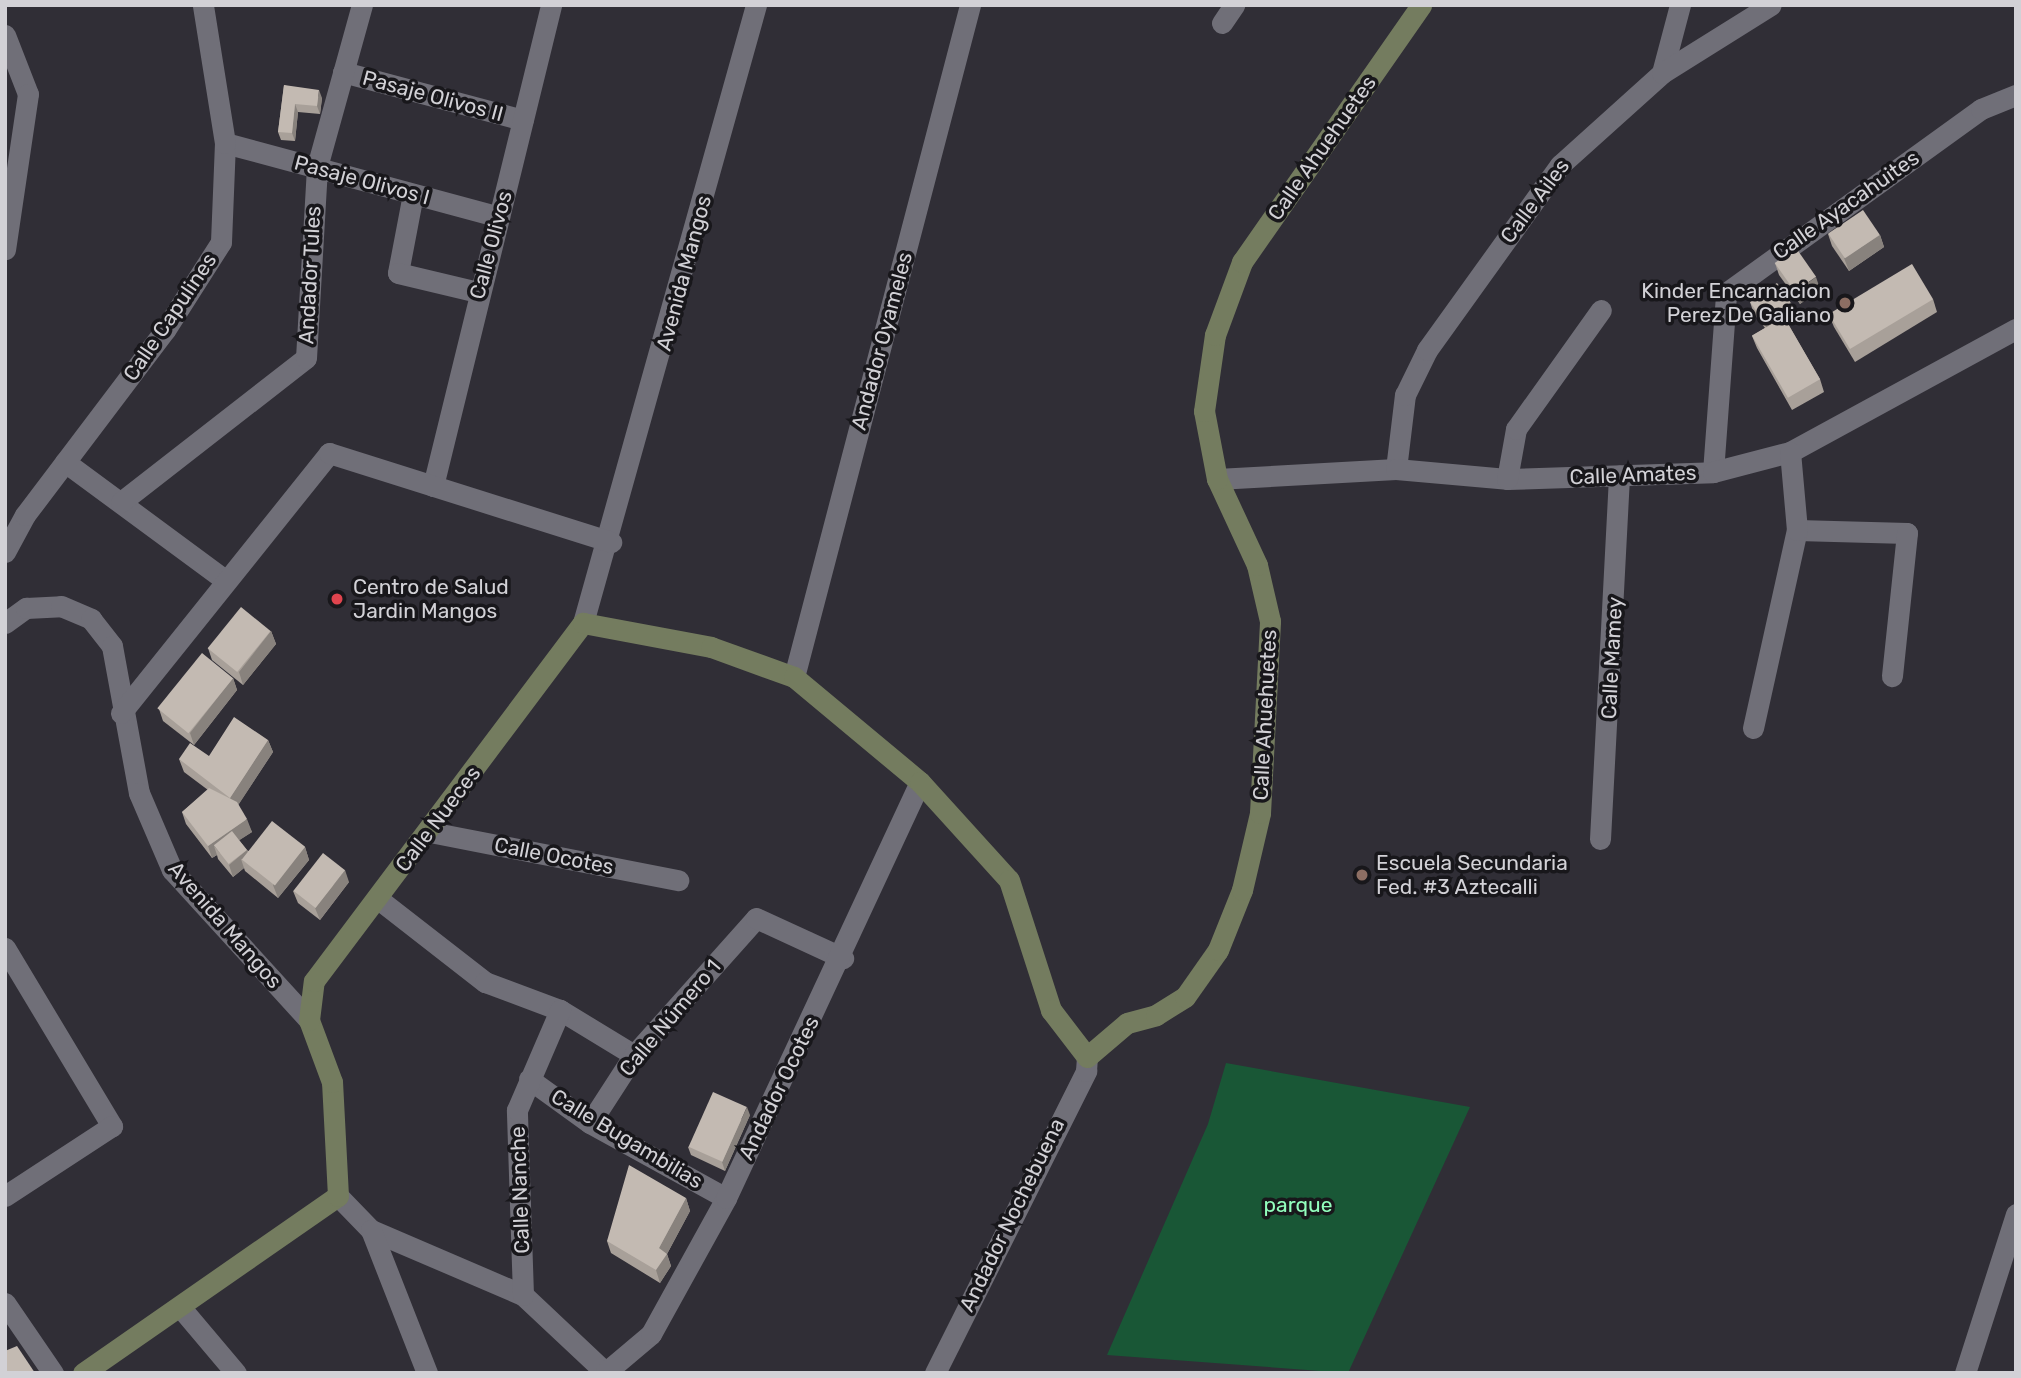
<!DOCTYPE html>
<html>
<head>
<meta charset="utf-8">
<style>
	body { margin:0 }
	#map { position:relative; width:2021px; height:1378px; overflow:hidden; background:#302e36; font-family:Rubik,sans-serif }
	div>[style] { position:absolute }
	.green>* { inset:0; background:#195736 }
	.street>* { height:21px; margin:-10.5px; padding:0 10.5px; transform-origin:10.5px; border-radius:10.5px; background:#706f78 }
	.secondary>* { height:21px; margin:-10.5px; padding:0 10.5px; transform-origin:10.5px; border-radius:10.5px; background:#747c5f }
	.wall>* { inset:0; background:#a8a099 }
	.shaded-wall>* { inset:0; background:#88827d }
	.building>* { inset:0; background:#c3bab2; transform-origin:0 0 }
	.dots>* { width:19px; height:19px; translate:-50% -50%; box-sizing:border-box; border:4px solid #18171b; border-radius:50% }
	span { translate:-50% -50%; white-space:nowrap; text-align:center; line-height:1.15; -webkit-text-stroke:7px #18171b; paint-order:stroke }
	.street-label { font-size:21px; color:#d2d1d6 }
	.poi-label { font-size:21px; color:#d2d1d6 }
	.right { translate:-100% -50%; text-align:right }
	.left { translate:0 -50%; text-align:left }
	.park-label { font-size:21px; color:#92febd }
	.frame { position:absolute; inset:0; border:7px solid #d2d1d6; pointer-events:none }
</style>
</head>
<body>
<div id="map">
	<div class="green">
		<i style="clip-path:polygon(1226px 1063px,1470px 1107px,1348px 1373px,1107px 1355px,1208px 1124px)"></i>
	</div>
	<div class="street">
		<i style="left:1222px;top:23px;width:22px;rotate:-56deg"></i>
		<i style="left:5px;top:35px;width:63px;rotate:68.7deg"></i>
		<i style="left:28px;top:94px;width:157px;rotate:98.4deg"></i>
		<i style="left:343px;top:72px;width:186px;rotate:14.9deg"></i>
		<i style="left:1662px;top:73px;width:70px;rotate:-75.2deg"></i>
		<i style="left:225px;top:143px;width:284px;rotate:15.1deg"></i>
		<i style="left:413px;top:194px;width:80px;rotate:100.8deg"></i>
		<i style="left:398px;top:273px;width:82px;rotate:13.4deg"></i>
		<i style="left:65px;top:462px;width:199px;rotate:36.4deg"></i>
		<i style="left:1396px;top:469px;width:75px;rotate:-83.1deg"></i>
		<i style="left:1405px;top:395px;width:50px;rotate:-63.9deg"></i>
		<i style="left:1427px;top:350px;width:228px;rotate:-54.3deg"></i>
		<i style="left:1560px;top:165px;width:137px;rotate:-42deg"></i>
		<i style="left:1662px;top:73px;width:128px;rotate:-32deg"></i>
		<i style="left:1713px;top:472px;width:179px;rotate:-85.8deg"></i>
		<i style="left:1726px;top:293px;width:314px;rotate:-35.8deg"></i>
		<i style="left:1981px;top:109px;width:38px;rotate:-22deg"></i>
		<i style="left:1217px;top:479px;width:179px;rotate:-3.2deg"></i>
		<i style="left:1396px;top:469px;width:111px;rotate:5.1deg"></i>
		<i style="left:1507px;top:479px;width:206px;rotate:-1.9deg"></i>
		<i style="left:1713px;top:472px;width:80px;rotate:-14.6deg"></i>
		<i style="left:1790px;top:452px;width:257px;rotate:-28.6deg"></i>
		<i style="left:1507px;top:479px;width:51px;rotate:-79.8deg"></i>
		<i style="left:1516px;top:429px;width:146px;rotate:-54.5deg"></i>
		<i style="left:433px;top:486px;width:495px;rotate:-76.2deg"></i>
		<i style="left:121px;top:502px;width:234px;rotate:-37.9deg"></i>
		<i style="left:306px;top:358px;width:191px;rotate:-86.7deg"></i>
		<i style="left:317px;top:167px;width:168px;rotate:-74.5deg"></i>
		<i style="left:1797px;top:530px;width:110px;rotate:1.6deg"></i>
		<i style="left:1907px;top:533px;width:144px;rotate:96deg"></i>
		<i style="left:5px;top:552px;width:42px;rotate:-61.6deg"></i>
		<i style="left:25px;top:515px;width:232px;rotate:-52.9deg"></i>
		<i style="left:165px;top:330px;width:104px;rotate:-57.5deg"></i>
		<i style="left:221px;top:242px;width:99px;rotate:-87.7deg"></i>
		<i style="left:225px;top:143px;width:140px;rotate:-99.1deg"></i>
		<i style="left:5px;top:623px;width:26px;rotate:-36deg"></i>
		<i style="left:26px;top:608px;width:35px;rotate:-3deg"></i>
		<i style="left:61px;top:606px;width:33px;rotate:23deg"></i>
		<i style="left:91px;top:619px;width:34px;rotate:52deg"></i>
		<i style="left:112px;top:646px;width:149px;rotate:79.6deg"></i>
		<i style="left:139px;top:793px;width:84px;rotate:66.8deg"></i>
		<i style="left:172px;top:870px;width:203px;rotate:47.6deg"></i>
		<i style="left:583px;top:623px;width:642px;rotate:-74.36deg"></i>
		<i style="left:794px;top:677px;width:695px;rotate:-75.32deg"></i>
		<i style="left:121px;top:713px;width:333px;rotate:-51.3deg"></i>
		<i style="left:329px;top:453px;width:296px;rotate:17.5deg"></i>
		<i style="left:1753px;top:728px;width:203px;rotate:-77.5deg"></i>
		<i style="left:1797px;top:530px;width:78px;rotate:-95.1deg"></i>
		<i style="left:430px;top:832px;width:253px;rotate:11deg"></i>
		<i style="left:1600px;top:839px;width:364px;rotate:-87deg"></i>
		<i style="left:377px;top:898px;width:137px;rotate:37.9deg"></i>
		<i style="left:485px;top:982px;width:80px;rotate:20.5deg"></i>
		<i style="left:560px;top:1010px;width:87px;rotate:31.3deg"></i>
		<i style="left:5px;top:948px;width:208px;rotate:59deg"></i>
		<i style="left:112px;top:1126px;width:128px;rotate:146.8deg"></i>
		<i style="left:529px;top:1079px;width:75px;rotate:35.8deg"></i>
		<i style="left:590px;top:1123px;width:155px;rotate:28.9deg"></i>
		<i style="left:590px;top:1123px;width:81px;rotate:-57.1deg"></i>
		<i style="left:634px;top:1055px;width:183px;rotate:-48.3deg"></i>
		<i style="left:756px;top:918px;width:96px;rotate:24.7deg"></i>
		<i style="left:338px;top:1196px;width:47px;rotate:45.9deg"></i>
		<i style="left:371px;top:1230px;width:165px;rotate:23.2deg"></i>
		<i style="left:523px;top:1295px;width:114px;rotate:43.2deg"></i>
		<i style="left:371px;top:1230px;width:154px;rotate:68.6deg"></i>
		<i style="left:523px;top:1295px;width:185px;rotate:-91.9deg"></i>
		<i style="left:517px;top:1110px;width:109px;rotate:-66.7deg"></i>
		<i style="left:5px;top:1303px;width:85px;rotate:55.6deg"></i>
		<i style="left:181px;top:1308px;width:85px;rotate:49.8deg"></i>
		<i style="left:606px;top:1372px;width:59px;rotate:-40.2deg"></i>
		<i style="left:651px;top:1334px;width:155px;rotate:-61.1deg"></i>
		<i style="left:726px;top:1198px;width:459px;rotate:-65deg"></i>
		<i style="left:935px;top:1373px;width:338px;rotate:-63.4deg"></i>
		<i style="left:1086px;top:1071px;width:14px;rotate:-86deg"></i>
		<i style="left:1965px;top:1373px;width:167px;rotate:-72.2deg"></i>
	</div>
	<div class="secondary">
		<i style="left:83px;top:1373px;width:310px;rotate:-34.8deg"></i>
		<i style="left:338px;top:1196px;width:114px;rotate:-93deg"></i>
		<i style="left:332px;top:1082px;width:66px;rotate:-110.4deg"></i>
		<i style="left:309px;top:1020px;width:39px;rotate:-83deg"></i>
		<i style="left:314px;top:981px;width:448px;rotate:-53.1deg"></i>
		<i style="left:583px;top:623px;width:130px;rotate:10.6deg"></i>
		<i style="left:711px;top:647px;width:88px;rotate:19.9deg"></i>
		<i style="left:794px;top:677px;width:164px;rotate:39.8deg"></i>
		<i style="left:920px;top:782px;width:132px;rotate:47.8deg"></i>
		<i style="left:1009px;top:880px;width:137px;rotate:72.1deg"></i>
		<i style="left:1051px;top:1010px;width:59px;rotate:52.5deg"></i>
		<i style="left:1087px;top:1057px;width:52px;rotate:-40.4deg"></i>
		<i style="left:1127px;top:1023px;width:30px;rotate:-15deg"></i>
		<i style="left:1156px;top:1015px;width:34px;rotate:-32deg"></i>
		<i style="left:1185px;top:997px;width:57px;rotate:-54.9deg"></i>
		<i style="left:1218px;top:950px;width:65px;rotate:-68.2deg"></i>
		<i style="left:1242px;top:890px;width:79px;rotate:-76.8deg"></i>
		<i style="left:1260px;top:813px;width:192px;rotate:-87deg"></i>
		<i style="left:1270px;top:621px;width:57px;rotate:-103.1deg"></i>
		<i style="left:1257px;top:565px;width:95px;rotate:-114.9deg"></i>
		<i style="left:1217px;top:479px;width:69px;rotate:-100.8deg"></i>
		<i style="left:1204px;top:411px;width:77px;rotate:-81.8deg"></i>
		<i style="left:1215px;top:335px;width:78px;rotate:-69.7deg"></i>
		<i style="left:1242px;top:262px;width:313px;rotate:-55.1deg"></i>
	</div>
	<div class="wall">
		<i style="clip-path:polygon(284px 85px,322px 98px,320px 114px,298px 112px,295px 141px,281px 140px,278px 132px)"></i>
		<i style="clip-path:polygon(1828px 234px,1880px 235px,1884px 247px,1849px 271px,1832px 246px)"></i>
		<i style="clip-path:polygon(1775px 263px,1820px 289px,1800px 304px,1779px 275px)"></i>
		<i style="clip-path:polygon(1933px 299px,1937px 312px,1855px 362px,1834px 327px,1829px 315px)"></i>
		<i style="clip-path:polygon(1750px 302px,1796px 315px,1787px 322px,1820px 379px,1824px 392px,1792px 410px,1757px 348px,1752px 336px,1765px 328px,1754px 314px)"></i>
		<i style="clip-path:polygon(271px 631px,276px 644px,243px 685px,212px 660px,208px 648px)"></i>
		<i style="clip-path:polygon(233px 678px,237px 690px,194px 745px,163px 721px,159px 709px)"></i>
		<i style="clip-path:polygon(268px 740px,273px 752px,238px 805px,252px 832px,239px 840px,248px 851px,305px 847px,309px 860px,278px 898px,245px 871px,244px 868px,233px 877px,218px 859px,217px 855px,212px 858px,186px 824px,182px 812px,208px 790px,184px 772px,179px 759px,209px 756px)"></i>
		<i style="clip-path:polygon(349px 882px,320px 920px,298px 903px,293px 891px)"></i>
		<i style="clip-path:polygon(750px 1115px,725px 1171px,691px 1155px,688px 1147px)"></i>
		<i style="clip-path:polygon(686px 1198px,690px 1211px,667px 1254px,671px 1266px,660px 1283px,611px 1253px,607px 1241px)"></i>
	</div>
	<div class="shaded-wall">
		<i style="clip-path:polygon(319px 90px,322px 98px,320px 114px,317px 106px)"></i>
		<i style="clip-path:polygon(295px 104px,298px 112px,295px 141px,292px 133px)"></i>
		<i style="clip-path:polygon(1880px 235px,1884px 247px,1849px 271px,1844px 258px)"></i>
		<i style="clip-path:polygon(1816px 277px,1820px 289px,1800px 304px,1795px 292px)"></i>
		<i style="clip-path:polygon(1791px 303px,1796px 315px,1769px 334px,1764px 322px)"></i>
		<i style="clip-path:polygon(271px 631px,276px 644px,243px 685px,239px 672px)"></i>
		<i style="clip-path:polygon(233px 678px,237px 690px,194px 745px,190px 733px)"></i>
		<i style="clip-path:polygon(268px 740px,273px 752px,235px 810px,230px 798px)"></i>
		<i style="clip-path:polygon(247px 819px,252px 832px,220px 853px,214px 846px,217px 855px,212px 858px,208px 846px)"></i>
		<i style="clip-path:polygon(305px 847px,309px 860px,278px 898px,273px 885px)"></i>
		<i style="clip-path:polygon(247px 850px,252px 862px,241px 859px,244px 868px,233px 877px,229px 865px)"></i>
		<i style="clip-path:polygon(345px 870px,349px 882px,320px 920px,315px 908px)"></i>
		<i style="clip-path:polygon(747px 1107px,750px 1115px,725px 1171px,722px 1162px)"></i>
		<i style="clip-path:polygon(686px 1198px,690px 1211px,667px 1254px,671px 1266px,660px 1283px,656px 1270px,659px 1248px)"></i>
	</div>
	<div class="building">
		<i style="clip-path:polygon(284px 85px,319px 90px,317px 106px,295px 104px,292px 133px,278px 132px)"></i>
		<i style="left:1863px;top:210px;width:30px;height:42px;rotate:56deg"></i>
		<i style="left:1796px;top:248px;width:35px;height:26px;rotate:55deg"></i>
		<i style="left:1912px;top:264px;width:41px;height:97px;rotate:59deg"></i>
		<i style="left:1777px;top:283px;width:24px;height:33px;rotate:55deg"></i>
		<i style="left:1784px;top:317px;width:72px;height:37px;rotate:60deg"></i>
		<i style="left:241px;top:607px;width:38px;height:53px;rotate:39deg"></i>
		<i style="left:202px;top:653px;width:40px;height:71px;rotate:39deg"></i>
		<i style="clip-path:polygon(234px 717px,268px 740px,230px 798px,179px 759px,190px 743px,209px 756px)"></i>
		<i style="clip-path:polygon(209px 788px,237px 802px,247px 819px,208px 846px,182px 812px)"></i>
		<i style="left:272px;top:821px;width:42px;height:49px;rotate:38deg"></i>
		<i style="left:232px;top:831px;width:24px;height:23px;rotate:52deg"></i>
		<i style="left:323px;top:853px;width:28px;height:48px;rotate:38deg"></i>
		<i style="left:713px;top:1092px;width:37px;height:60px;rotate:24deg"></i>
		<i style="clip-path:polygon(629px 1165px,686px 1198px,659px 1248px,667px 1254px,656px 1270px,607px 1241px)"></i>
		<i style="clip-path:polygon(17px 1346px,35px 1373px,5px 1373px,5px 1351px)"></i>
	</div>
	<div class="dots">
		<i style="left:1845px;top:303px;background:#8d6e63"></i>
		<i style="left:337px;top:599px;background:#e0444e"></i>
		<i style="left:1362px;top:875px;background:#8d6e63"></i>
	</div>
	<div class="street-label">
		<span style="left:433px;top:96px;rotate:15deg">Pasaje Olivos II</span>
		<span style="left:1322px;top:148px;rotate:-55deg">Calle Ahuehuetes</span>
		<span style="left:362px;top:180px;rotate:15deg">Pasaje Olivos I</span>
		<span style="left:1535px;top:201px;rotate:-53deg">Calle Ailes</span>
		<span style="left:1846px;top:205px;rotate:-35deg">Calle Ayacahuites</span>
		<span style="left:491px;top:245px;rotate:-75deg">Calle Olivos</span>
		<span style="left:684px;top:273px;rotate:-75deg">Avenida Mangos</span>
		<span style="left:310px;top:275px;rotate:-87deg">Andador Tules</span>
		<span style="left:170px;top:317px;rotate:-56deg">Calle Capulines</span>
		<span style="left:882px;top:341px;rotate:-75deg">Andador Oyameles</span>
		<span style="left:1633px;top:475px;rotate:-2deg">Calle Amates</span>
		<span style="left:1612px;top:658px;rotate:-87deg">Calle Mamey</span>
		<span style="left:1265px;top:715px;rotate:-87deg">Calle Ahuehuetes</span>
		<span style="left:438px;top:819px;rotate:-53deg">Calle Nueces</span>
		<span style="left:554px;top:856px;rotate:11deg">Calle Ocotes</span>
		<span style="left:225px;top:925px;rotate:49deg">Avenida Mangos</span>
		<span style="left:670px;top:1018px;rotate:-50deg">Calle Número 1</span>
		<span style="left:779px;top:1088px;rotate:-64deg">Andador Ocotes</span>
		<span style="left:627px;top:1139px;rotate:31deg">Calle Bugambilias</span>
		<span style="left:520px;top:1190px;rotate:-92deg">Calle Nanche</span>
		<span style="left:1012px;top:1215px;rotate:-64deg">Andador Nochebuena</span>
	</div>
	<div class="poi-label">
		<span class="right" style="left:1831px;top:303px">Kinder Encarnacion<br>Perez De Galiano</span>
		<span class="left" style="left:353px;top:599px">Centro de Salud<br>Jardin Mangos</span>
		<span class="left" style="left:1376px;top:875px">Escuela Secundaria<br>Fed. #3 Aztecalli</span>
	</div>
	<div class="park-label">
		<span style="left:1298px;top:1205px">parque</span>
	</div>
	<div class="frame"></div>
</div>
</body>
</html>
